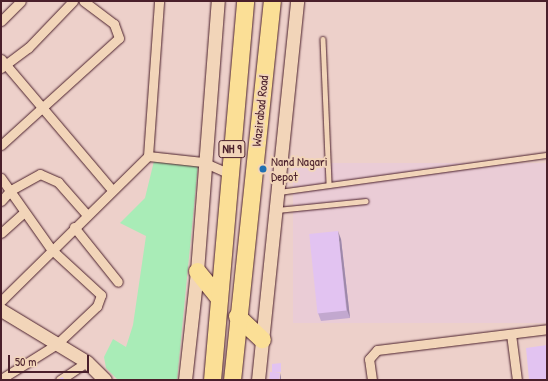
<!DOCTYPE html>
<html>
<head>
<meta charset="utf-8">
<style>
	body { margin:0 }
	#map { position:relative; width:548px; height:381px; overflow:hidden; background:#edd0ca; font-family:"Patrick Hand",sans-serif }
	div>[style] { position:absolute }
	.built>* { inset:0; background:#eaccd6; transform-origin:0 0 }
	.green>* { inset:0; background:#a9ecb7 }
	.roads { filter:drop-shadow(0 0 1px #4a1f2b) drop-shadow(0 0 1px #4a1f2b) }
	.lane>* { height:4.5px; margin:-2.25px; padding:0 2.25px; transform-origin:2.25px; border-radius:2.25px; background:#f2d5b9 }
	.street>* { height:9px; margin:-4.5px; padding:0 4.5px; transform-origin:4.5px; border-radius:4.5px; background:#f2d5b9 }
	.secondary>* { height:13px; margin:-6.5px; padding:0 6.5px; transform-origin:6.5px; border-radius:6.5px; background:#f2d5b9 }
	.highway>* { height:17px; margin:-8.5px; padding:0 8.5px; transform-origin:8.5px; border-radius:8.5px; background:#fbdf96 }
	.wall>* { inset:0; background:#c2a8cf }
	.shaded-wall>* { inset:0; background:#9e88a9 }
	.building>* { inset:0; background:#e2c3f1; transform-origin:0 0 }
	.dots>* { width:11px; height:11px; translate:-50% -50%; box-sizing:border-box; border:2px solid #f2d5b9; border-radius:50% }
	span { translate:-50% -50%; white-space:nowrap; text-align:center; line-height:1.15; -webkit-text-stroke:4px #f2d5b9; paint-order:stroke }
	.shield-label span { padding:1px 3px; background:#f2d5b9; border:1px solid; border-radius:3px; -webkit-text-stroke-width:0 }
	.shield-label { font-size:12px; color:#4a1f2b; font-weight:700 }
	.street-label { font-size:13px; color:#4a1f2b }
	.poi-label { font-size:13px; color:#4a1f2b }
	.left { translate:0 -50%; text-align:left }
	.frame { position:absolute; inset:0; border:2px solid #4a1f2b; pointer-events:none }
	.scale { position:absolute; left:8px; top:355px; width:81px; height:18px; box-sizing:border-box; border:2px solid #4a1f2b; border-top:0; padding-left:5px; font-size:12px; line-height:14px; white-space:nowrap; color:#4a1f2b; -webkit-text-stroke:3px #f2d5b9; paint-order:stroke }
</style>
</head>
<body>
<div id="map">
	<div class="built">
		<i style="left:547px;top:163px;width:160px;height:254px;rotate:90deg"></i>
	</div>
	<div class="green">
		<i style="clip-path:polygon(154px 161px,198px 165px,177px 380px,118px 380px,106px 368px,104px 357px,113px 339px,126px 347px,133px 325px,146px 236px,120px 223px,145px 198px)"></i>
	</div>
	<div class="roads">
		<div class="lane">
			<i style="left:323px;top:39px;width:146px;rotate:87.6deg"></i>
			<i style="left:279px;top:192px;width:271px;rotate:-7.9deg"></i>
			<i style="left:277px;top:210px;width:89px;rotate:-5.8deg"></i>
		</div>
		<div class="street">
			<i style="left:1px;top:21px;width:28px;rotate:-45deg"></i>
			<i style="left:1px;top:59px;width:172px;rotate:49.7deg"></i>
			<i style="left:1px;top:68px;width:34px;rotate:-37deg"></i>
			<i style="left:28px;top:48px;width:65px;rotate:-46.2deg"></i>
			<i style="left:1px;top:145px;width:159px;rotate:-42.2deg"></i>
			<i style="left:119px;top:38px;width:15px;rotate:-110deg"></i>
			<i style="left:114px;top:24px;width:38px;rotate:-143deg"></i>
			<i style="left:148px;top:156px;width:55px;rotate:6.2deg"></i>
			<i style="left:203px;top:162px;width:30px;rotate:24deg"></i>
			<i style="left:1px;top:178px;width:87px;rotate:54.8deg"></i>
			<i style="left:51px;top:249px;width:68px;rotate:42.6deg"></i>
			<i style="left:101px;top:295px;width:12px;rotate:110deg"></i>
			<i style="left:97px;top:306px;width:55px;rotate:136.5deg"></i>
			<i style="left:57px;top:344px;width:66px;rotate:148deg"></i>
			<i style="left:1px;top:201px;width:15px;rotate:-48deg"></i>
			<i style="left:11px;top:190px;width:33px;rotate:-29deg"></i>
			<i style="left:40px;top:174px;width:20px;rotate:24deg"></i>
			<i style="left:58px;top:182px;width:44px;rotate:48.7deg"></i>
			<i style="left:74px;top:227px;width:70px;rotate:51.3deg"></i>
			<i style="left:1px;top:233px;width:31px;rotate:-42deg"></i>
			<i style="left:1px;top:301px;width:206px;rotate:-44.6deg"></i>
			<i style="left:148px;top:156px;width:155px;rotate:-85.9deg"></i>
			<i style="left:511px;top:334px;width:46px;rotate:82.6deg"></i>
			<i style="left:60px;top:380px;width:32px;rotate:-34deg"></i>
			<i style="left:372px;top:380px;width:21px;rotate:-98deg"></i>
			<i style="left:369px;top:359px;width:12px;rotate:-48deg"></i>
			<i style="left:377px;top:350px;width:171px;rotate:-7deg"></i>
		</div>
		<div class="secondary">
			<i style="left:1px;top:310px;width:100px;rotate:31.2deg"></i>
			<i style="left:87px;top:362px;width:25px;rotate:45deg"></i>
			<i style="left:185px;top:380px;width:110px;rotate:-83.7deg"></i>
			<i style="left:197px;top:271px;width:271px;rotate:-85.6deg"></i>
			<i style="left:258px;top:380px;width:381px;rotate:-84.1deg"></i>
		</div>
		<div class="highway">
			<i style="left:197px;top:271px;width:35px;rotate:51deg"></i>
			<i style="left:237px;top:316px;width:34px;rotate:43deg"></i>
			<i style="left:212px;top:380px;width:380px;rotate:-85deg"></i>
			<i style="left:232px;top:380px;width:381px;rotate:-84deg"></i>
		</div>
	</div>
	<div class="wall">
		<i style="clip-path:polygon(341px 239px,350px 318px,321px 321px,318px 313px)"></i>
	</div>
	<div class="shaded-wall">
		<i style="clip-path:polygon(338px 231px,341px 239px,350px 318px,347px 310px)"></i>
		<i style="clip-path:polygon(280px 373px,281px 377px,281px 380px,280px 380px)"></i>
	</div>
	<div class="building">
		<i style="left:338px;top:231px;width:80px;height:29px;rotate:84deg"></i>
		<i style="clip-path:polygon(547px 345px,547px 380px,529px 380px,526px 348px)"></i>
		<i style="clip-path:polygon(281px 363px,281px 372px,272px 373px,272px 364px)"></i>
		<i style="left:270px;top:372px;width:10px;height:8px;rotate:6deg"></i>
		<i style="clip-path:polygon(63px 377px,64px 380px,56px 380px)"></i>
	</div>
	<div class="dots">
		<i style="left:263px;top:169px;background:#1f6fb2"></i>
	</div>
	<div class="shield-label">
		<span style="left:232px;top:149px">NH 9</span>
	</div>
	<div class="street-label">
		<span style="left:260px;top:111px;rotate:-84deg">Wazirabad Road</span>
	</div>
	<div class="poi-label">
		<span class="left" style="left:271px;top:169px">Nand Nagari<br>Depot</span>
	</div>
	<div class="frame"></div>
	<div class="scale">50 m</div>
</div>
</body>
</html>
